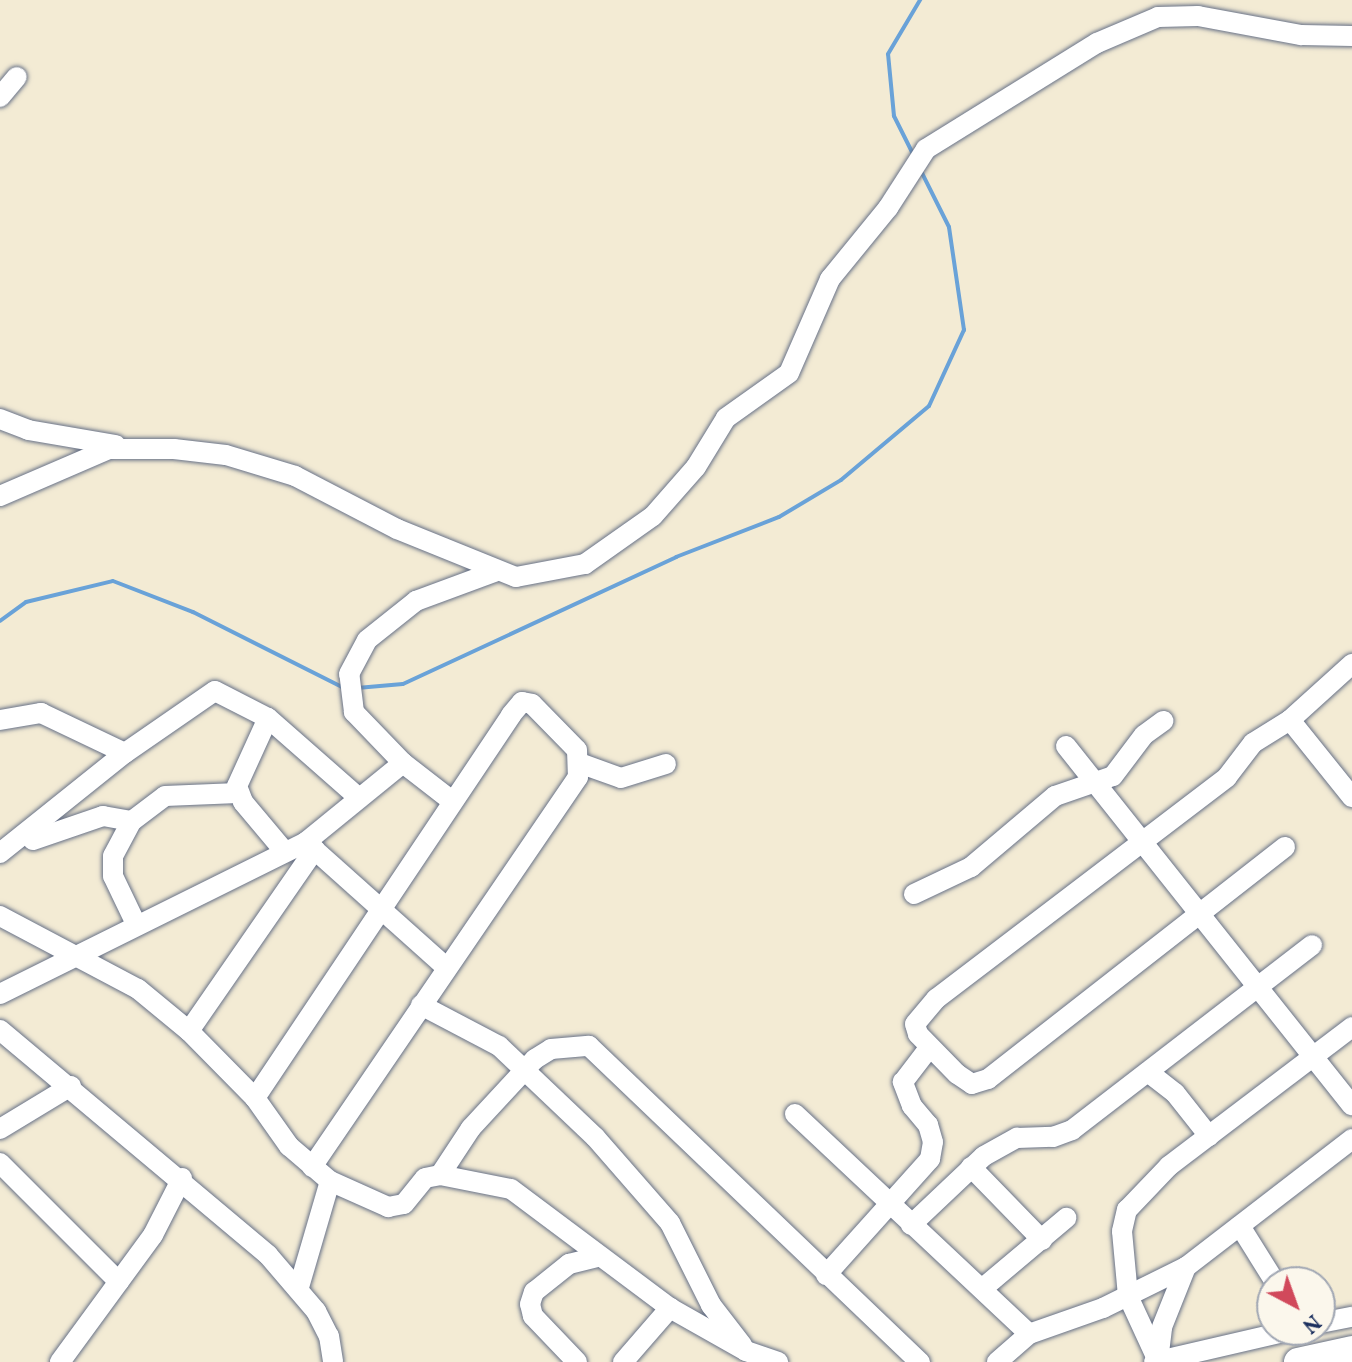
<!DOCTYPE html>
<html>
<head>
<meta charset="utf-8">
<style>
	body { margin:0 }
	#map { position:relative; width:1352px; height:1362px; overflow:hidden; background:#f3ebd4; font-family:Vollkorn,serif }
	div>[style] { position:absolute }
	.stream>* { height:4px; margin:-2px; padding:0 2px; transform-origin:2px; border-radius:2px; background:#69a2d8 }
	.roads { filter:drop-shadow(0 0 2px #677187) drop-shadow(0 0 2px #677187) }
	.minor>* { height:20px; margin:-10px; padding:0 10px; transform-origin:10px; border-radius:10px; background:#fff }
	.highway>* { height:28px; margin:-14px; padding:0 14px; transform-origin:14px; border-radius:14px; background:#fff }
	span { translate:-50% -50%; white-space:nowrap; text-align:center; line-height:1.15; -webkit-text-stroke:6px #fbf7ec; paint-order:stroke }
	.north { position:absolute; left:1256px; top:1266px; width:80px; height:80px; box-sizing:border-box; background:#fbf7ec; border:2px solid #a1a7b3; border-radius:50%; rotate:139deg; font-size:22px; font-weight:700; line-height:32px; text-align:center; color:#1b2f5e }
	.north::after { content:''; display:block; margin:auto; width:28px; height:36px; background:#d1495b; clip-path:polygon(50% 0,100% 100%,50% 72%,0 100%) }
</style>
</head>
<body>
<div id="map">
	<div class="stream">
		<i style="left:914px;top:156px;width:45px;rotate:-116.6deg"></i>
		<i style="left:894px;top:116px;width:62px;rotate:-95.5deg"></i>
		<i style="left:888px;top:54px;width:63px;rotate:-59.3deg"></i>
		<i style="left:0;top:621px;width:32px;rotate:-36deg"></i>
		<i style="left:26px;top:602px;width:89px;rotate:-13.6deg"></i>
		<i style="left:113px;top:581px;width:86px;rotate:21.2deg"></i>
		<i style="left:193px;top:612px;width:169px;rotate:26.7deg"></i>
		<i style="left:357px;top:688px;width:46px;rotate:-5deg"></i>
		<i style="left:403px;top:684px;width:301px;rotate:-24.9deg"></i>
		<i style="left:676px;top:557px;width:110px;rotate:-21.2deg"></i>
		<i style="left:779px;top:517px;width:72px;rotate:-30.8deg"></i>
		<i style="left:841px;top:480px;width:115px;rotate:-40.1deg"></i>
		<i style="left:929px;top:406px;width:84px;rotate:-65.3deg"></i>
		<i style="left:964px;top:330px;width:104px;rotate:-98.3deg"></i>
		<i style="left:949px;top:227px;width:63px;rotate:-116.6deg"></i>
	</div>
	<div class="roads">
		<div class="minor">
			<i style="left:0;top:97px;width:26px;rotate:-50deg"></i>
			<i style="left:0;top:419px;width:30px;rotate:21deg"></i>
			<i style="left:28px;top:430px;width:89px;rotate:9.7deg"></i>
			<i style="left:0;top:496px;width:119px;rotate:-23.3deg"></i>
			<i style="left:109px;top:449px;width:65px"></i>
			<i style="left:174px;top:449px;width:52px;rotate:6.6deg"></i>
			<i style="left:226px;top:455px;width:72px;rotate:16.9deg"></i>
			<i style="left:295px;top:476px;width:115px;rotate:27.5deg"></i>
			<i style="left:397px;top:529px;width:128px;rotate:22deg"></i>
			<i style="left:516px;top:577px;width:70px;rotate:-10.7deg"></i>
			<i style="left:585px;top:564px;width:83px;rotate:-35.2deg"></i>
			<i style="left:653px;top:516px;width:65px;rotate:-48.7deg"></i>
			<i style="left:696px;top:467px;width:57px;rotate:-58.5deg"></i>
			<i style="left:726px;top:418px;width:77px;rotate:-35.5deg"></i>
			<i style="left:789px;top:373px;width:103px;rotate:-66.4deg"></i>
			<i style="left:830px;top:279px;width:92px;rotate:-50.8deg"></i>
			<i style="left:888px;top:208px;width:70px;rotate:-57.2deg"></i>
			<i style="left:926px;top:149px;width:201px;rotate:-31.8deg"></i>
			<i style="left:1097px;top:43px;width:66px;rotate:-23.1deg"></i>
			<i style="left:1158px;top:17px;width:40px;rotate:-1.4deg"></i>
			<i style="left:1198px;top:16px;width:105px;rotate:10.5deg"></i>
			<i style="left:1301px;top:35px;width:51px;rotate:1.1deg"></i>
			<i style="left:268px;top:718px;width:75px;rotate:114.5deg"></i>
			<i style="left:237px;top:786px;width:17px;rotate:69deg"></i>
			<i style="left:243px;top:802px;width:65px;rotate:50deg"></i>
			<i style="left:0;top:720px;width:42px;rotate:-9.7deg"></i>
			<i style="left:41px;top:713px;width:93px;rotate:25.5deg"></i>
			<i style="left:1290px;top:720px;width:99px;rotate:51.2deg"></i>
			<i style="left:1066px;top:746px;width:459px;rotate:51.5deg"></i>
			<i style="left:582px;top:764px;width:41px;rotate:19.7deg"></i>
			<i style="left:621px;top:778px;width:47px;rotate:-17.3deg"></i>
			<i style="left:452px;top:801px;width:62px;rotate:-142.2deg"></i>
			<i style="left:403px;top:763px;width:71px;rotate:-133.9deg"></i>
			<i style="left:354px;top:712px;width:38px;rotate:-97deg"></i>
			<i style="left:349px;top:674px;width:38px;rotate:-62deg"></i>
			<i style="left:367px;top:640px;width:63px;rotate:-38.5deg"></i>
			<i style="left:416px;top:601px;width:86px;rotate:-20.3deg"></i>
			<i style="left:33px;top:840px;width:74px;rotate:-18.9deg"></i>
			<i style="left:103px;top:816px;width:29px;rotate:10deg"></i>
			<i style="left:306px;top:842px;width:188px;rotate:41.8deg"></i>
			<i style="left:1285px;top:847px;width:377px;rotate:142deg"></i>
			<i style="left:988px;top:1079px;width:17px;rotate:163deg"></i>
			<i style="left:972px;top:1084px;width:18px;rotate:-146deg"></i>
			<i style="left:957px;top:1074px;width:56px;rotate:-134.3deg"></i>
			<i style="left:918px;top:1034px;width:10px;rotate:-107deg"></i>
			<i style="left:915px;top:1024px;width:33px;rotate:-50deg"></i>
			<i style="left:936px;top:999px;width:366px;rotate:-37.3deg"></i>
			<i style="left:1227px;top:777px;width:43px;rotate:-52.6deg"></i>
			<i style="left:1253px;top:743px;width:44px;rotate:-31.9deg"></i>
			<i style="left:1290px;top:720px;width:84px;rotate:-42.1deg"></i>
			<i style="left:0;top:853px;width:160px;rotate:-38.7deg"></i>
			<i style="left:125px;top:753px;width:109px;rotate:-34.6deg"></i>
			<i style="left:215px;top:691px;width:59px;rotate:27deg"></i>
			<i style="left:268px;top:718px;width:120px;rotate:41.3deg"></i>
			<i style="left:914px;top:894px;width:63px;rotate:-25.3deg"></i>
			<i style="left:971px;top:867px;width:110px;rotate:-40.2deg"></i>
			<i style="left:1055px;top:796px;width:61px;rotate:-19deg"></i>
			<i style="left:1113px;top:776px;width:51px;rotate:-52.9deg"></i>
			<i style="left:1144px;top:735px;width:24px;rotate:-36deg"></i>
			<i style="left:0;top:916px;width:156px;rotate:27.9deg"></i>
			<i style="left:138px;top:989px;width:66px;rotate:39.5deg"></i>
			<i style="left:189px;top:1031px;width:94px;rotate:45.4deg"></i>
			<i style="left:255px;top:1098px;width:59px;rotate:54.7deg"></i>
			<i style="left:289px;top:1146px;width:54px;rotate:40.5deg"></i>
			<i style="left:330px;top:1181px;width:64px;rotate:24.1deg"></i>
			<i style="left:388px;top:1207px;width:16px;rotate:-11deg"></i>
			<i style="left:404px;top:1204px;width:33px;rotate:-51deg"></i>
			<i style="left:425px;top:1178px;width:15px;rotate:-11deg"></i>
			<i style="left:440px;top:1175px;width:72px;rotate:11.2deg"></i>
			<i style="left:511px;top:1189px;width:199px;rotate:36.8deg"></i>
			<i style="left:670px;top:1308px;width:87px;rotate:29.5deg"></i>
			<i style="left:746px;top:1351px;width:34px;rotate:19deg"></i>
			<i style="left:136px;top:924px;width:53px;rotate:-115.6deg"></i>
			<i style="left:113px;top:876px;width:20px;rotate:-90deg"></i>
			<i style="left:113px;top:856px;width:40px;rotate:-62deg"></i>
			<i style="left:132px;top:821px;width:41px;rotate:-37.1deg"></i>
			<i style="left:165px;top:796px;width:73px;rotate:-2.4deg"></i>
			<i style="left:0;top:994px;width:342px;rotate:-26.4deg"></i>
			<i style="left:306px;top:842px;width:125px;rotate:-39.2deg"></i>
			<i style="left:421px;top:1005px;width:88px;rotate:27.7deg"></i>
			<i style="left:499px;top:1046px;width:132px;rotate:43.5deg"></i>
			<i style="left:595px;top:1137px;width:114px;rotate:48.9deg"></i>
			<i style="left:670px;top:1223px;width:92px;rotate:63.4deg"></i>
			<i style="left:711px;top:1305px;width:51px;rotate:52.2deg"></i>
			<i style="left:0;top:1030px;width:350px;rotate:40deg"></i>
			<i style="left:268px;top:1255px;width:74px;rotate:49.4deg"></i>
			<i style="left:316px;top:1311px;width:28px;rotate:63deg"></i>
			<i style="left:329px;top:1336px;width:26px;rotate:81deg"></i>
			<i style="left:189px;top:1031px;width:221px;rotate:-55.3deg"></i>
			<i style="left:1148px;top:1072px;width:34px;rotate:38deg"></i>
			<i style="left:1175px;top:1093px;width:55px;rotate:51.7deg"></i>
			<i style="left:255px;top:1098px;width:461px;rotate:-56.2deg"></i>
			<i style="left:511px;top:715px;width:17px;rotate:-50deg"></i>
			<i style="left:522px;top:702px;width:10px;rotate:11deg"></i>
			<i style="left:532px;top:704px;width:64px;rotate:45.6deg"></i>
			<i style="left:577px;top:750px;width:27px;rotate:88deg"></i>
			<i style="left:578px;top:777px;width:472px;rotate:124.3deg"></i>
			<i style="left:795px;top:1114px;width:321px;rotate:43.2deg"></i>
			<i style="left:0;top:1129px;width:83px;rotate:-31.2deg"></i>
			<i style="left:0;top:1163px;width:168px;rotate:45deg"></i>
			<i style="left:971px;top:1167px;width:102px;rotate:45.8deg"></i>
			<i style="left:440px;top:1175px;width:56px;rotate:-56.6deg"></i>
			<i style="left:471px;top:1128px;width:94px;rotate:-47.2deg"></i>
			<i style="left:535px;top:1059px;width:19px;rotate:-32deg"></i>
			<i style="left:551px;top:1049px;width:38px;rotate:-5deg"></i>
			<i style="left:589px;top:1046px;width:458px;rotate:43.7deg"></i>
			<i style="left:911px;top:1225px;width:100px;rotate:-43.4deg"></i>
			<i style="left:984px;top:1156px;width:38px;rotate:-29deg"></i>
			<i style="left:1017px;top:1138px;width:36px;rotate:-2deg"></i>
			<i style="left:1053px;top:1137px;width:20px;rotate:-20deg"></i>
			<i style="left:1072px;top:1130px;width:303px;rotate:-37.6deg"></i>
			<i style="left:1240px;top:1226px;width:66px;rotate:58deg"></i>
			<i style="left:826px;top:1275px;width:156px;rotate:-48.1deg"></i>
			<i style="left:930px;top:1159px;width:17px;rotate:-80deg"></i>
			<i style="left:933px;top:1142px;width:18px;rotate:-106deg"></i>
			<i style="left:928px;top:1125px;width:25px;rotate:-130deg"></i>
			<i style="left:912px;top:1106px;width:26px;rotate:-111deg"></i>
			<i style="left:903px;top:1082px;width:43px;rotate:-52.6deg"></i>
			<i style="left:299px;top:1287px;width:110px;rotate:-73.7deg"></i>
			<i style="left:983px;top:1288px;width:109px;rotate:-40.1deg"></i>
			<i style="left:1320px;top:1323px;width:33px;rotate:-11deg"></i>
			<i style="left:1158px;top:1361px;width:72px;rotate:-114.8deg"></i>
			<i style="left:1128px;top:1296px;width:65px;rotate:-95.3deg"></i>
			<i style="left:1122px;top:1231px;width:22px;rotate:-77deg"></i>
			<i style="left:1127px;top:1210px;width:61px;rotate:-46.3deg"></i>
			<i style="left:1169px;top:1166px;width:230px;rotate:-37.2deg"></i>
			<i style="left:1158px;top:1361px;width:34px;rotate:-83deg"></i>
			<i style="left:1162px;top:1327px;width:65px;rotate:-68.2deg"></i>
			<i style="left:60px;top:1362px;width:157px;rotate:-53.8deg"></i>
			<i style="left:153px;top:1235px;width:64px;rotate:-63deg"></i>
			<i style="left:577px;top:1362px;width:64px;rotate:-133.7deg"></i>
			<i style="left:533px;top:1316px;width:12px;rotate:-104deg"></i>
			<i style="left:530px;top:1304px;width:13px;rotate:-72deg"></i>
			<i style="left:534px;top:1292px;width:45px;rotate:-38.7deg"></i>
			<i style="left:569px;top:1264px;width:30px;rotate:-14deg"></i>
			<i style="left:623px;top:1362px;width:72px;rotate:-49deg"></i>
			<i style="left:997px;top:1362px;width:43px;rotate:-41.2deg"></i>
			<i style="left:1029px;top:1334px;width:78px;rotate:-19.4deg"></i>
			<i style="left:1103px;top:1308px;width:93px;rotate:-26.3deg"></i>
			<i style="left:1186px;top:1267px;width:210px;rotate:-37.6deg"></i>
			<i style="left:1154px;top:1362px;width:143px;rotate:-13deg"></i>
		</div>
		<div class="highway">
			<i style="left:1298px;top:1362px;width:55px;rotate:-12.5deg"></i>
		</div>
	</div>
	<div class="north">N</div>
</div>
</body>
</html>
